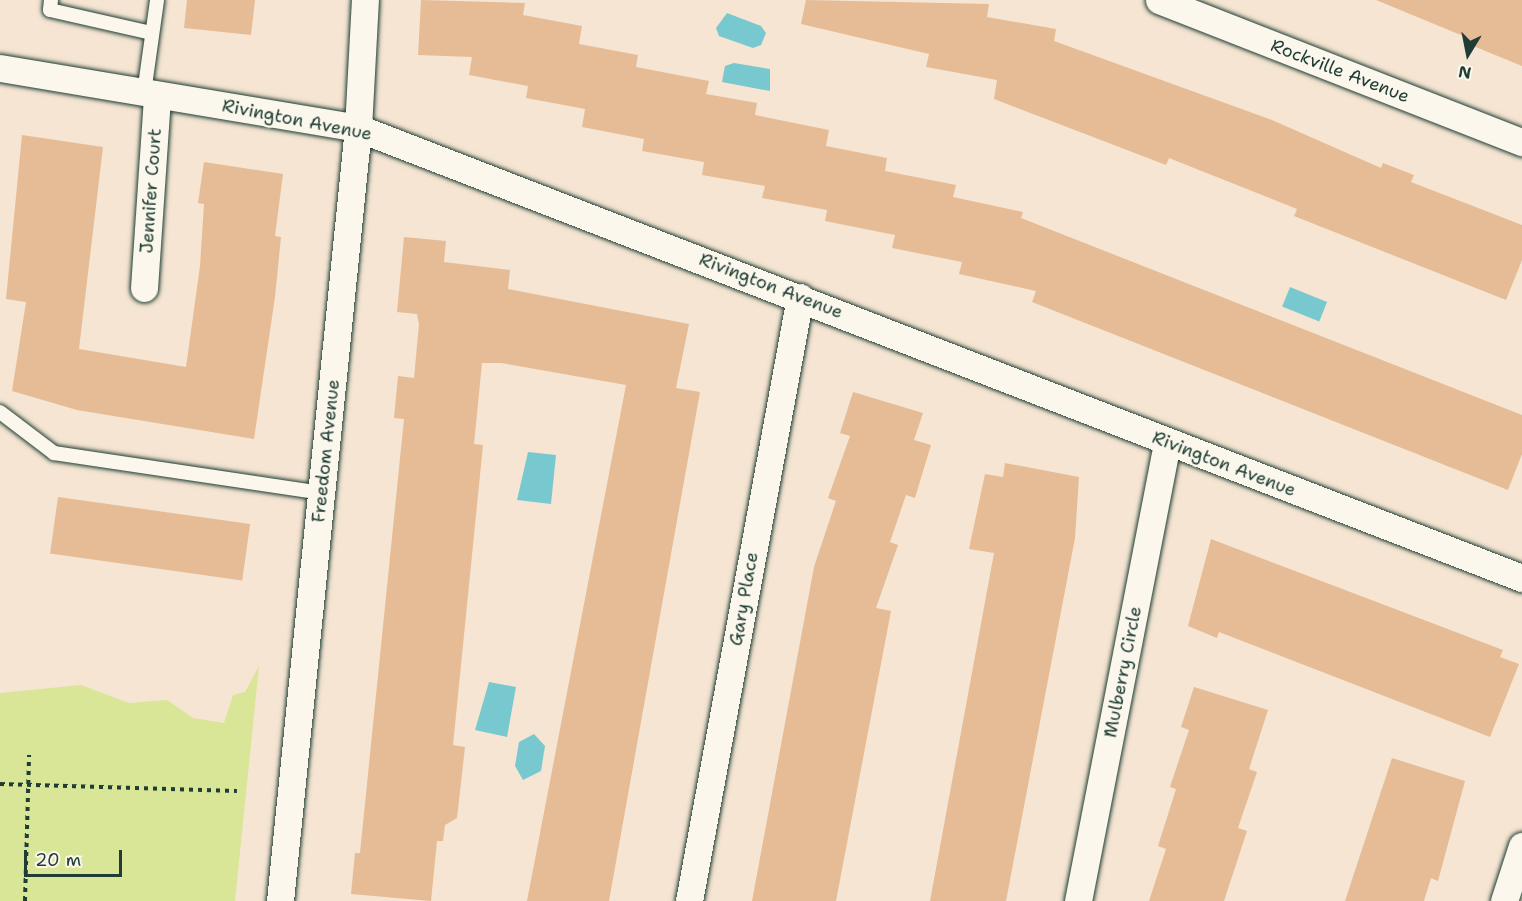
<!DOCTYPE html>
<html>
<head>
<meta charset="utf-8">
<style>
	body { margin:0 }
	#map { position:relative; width:1522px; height:901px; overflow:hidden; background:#f5e5d2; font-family:"Shantell Sans",sans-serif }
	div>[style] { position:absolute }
	.green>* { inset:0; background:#d9e698 }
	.water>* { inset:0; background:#78c9cf; transform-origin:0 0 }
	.building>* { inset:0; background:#e6bc96; transform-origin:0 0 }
	.path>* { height:4px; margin-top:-2px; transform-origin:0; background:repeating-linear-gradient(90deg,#1f3d34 0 4.5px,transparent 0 9px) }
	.roads { filter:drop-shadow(0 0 2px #1f3d34) drop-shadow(0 0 2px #1f3d34) }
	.lane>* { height:14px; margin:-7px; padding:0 7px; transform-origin:7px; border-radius:7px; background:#fbf7ec }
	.street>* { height:27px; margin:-13.5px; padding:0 13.5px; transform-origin:13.5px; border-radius:13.5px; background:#fbf7ec }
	span { translate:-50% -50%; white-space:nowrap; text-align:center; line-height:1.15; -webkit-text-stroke:5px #fbf7ec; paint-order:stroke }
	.street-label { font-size:18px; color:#1f3d34 }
	.north { position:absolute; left:1438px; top:24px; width:60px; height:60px; -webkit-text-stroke:4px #fbf7ec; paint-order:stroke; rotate:190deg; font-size:16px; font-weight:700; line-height:24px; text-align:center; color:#1f3d34 }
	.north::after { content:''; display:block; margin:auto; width:21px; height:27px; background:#1f3d34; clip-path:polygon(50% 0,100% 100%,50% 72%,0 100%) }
	.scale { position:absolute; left:24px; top:850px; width:98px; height:27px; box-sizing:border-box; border:3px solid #1f3d34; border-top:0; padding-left:8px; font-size:18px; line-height:21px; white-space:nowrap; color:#1f3d34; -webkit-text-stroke:4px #fbf7ec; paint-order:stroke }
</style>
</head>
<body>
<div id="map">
	<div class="green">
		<i style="clip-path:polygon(259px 666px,235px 901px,0 901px,0 693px,81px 685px,129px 703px,167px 700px,193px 718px,224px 723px,233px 695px,245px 692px)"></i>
	</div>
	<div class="water">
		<i style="clip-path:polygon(727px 13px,761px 26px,766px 33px,761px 45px,753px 48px,719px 36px,716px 28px)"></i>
		<i style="clip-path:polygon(734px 63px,770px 69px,770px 91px,722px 82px,725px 66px)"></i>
		<i style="left:1290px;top:287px;width:40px;height:21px;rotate:22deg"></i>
		<i style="clip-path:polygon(528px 452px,556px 455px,551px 504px,517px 500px)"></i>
		<i style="clip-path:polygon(489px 682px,516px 687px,507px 737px,475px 730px)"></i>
		<i style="clip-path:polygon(534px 734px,545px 746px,541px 771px,523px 780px,515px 766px,519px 742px)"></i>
	</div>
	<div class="building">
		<i style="clip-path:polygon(187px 0,255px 0,251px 35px,184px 28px)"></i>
		<i style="clip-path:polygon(421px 0,525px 3px,523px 15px,582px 26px,579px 44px,638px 55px,636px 67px,709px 81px,706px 94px,757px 103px,755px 115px,829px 130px,826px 146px,887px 158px,885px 171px,956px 185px,953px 197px,1023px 212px,1021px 218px,1522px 415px,1522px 454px,1508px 490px,1032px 302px,1036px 291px,959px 274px,962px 262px,892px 248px,895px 235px,825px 221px,827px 210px,762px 198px,765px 186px,702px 175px,704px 162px,642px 151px,644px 139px,582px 127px,585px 109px,526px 98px,528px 86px,469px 75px,472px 57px,418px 55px)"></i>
		<i style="clip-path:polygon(806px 0,989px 4px,987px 17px,1056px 29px,1054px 41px,1272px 120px,1381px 168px,1383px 163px,1414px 175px,1411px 182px,1522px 225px,1522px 260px,1506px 300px,1294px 216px,1297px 209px,1169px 158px,1166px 165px,994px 99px,997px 80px,926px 67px,929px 54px,801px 24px)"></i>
		<i style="clip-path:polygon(1376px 0,1522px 0,1522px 66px,1466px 43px,1468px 38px)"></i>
		<i style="clip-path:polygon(22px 135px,103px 147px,79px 349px,186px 367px,200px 266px,204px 204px,198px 203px,204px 162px,283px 174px,275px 236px,281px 237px,275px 297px,254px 439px,77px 410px,12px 391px,26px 302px,6px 299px)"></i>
		<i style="clip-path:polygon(404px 237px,446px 241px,444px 262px,510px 270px,508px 289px,689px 324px,676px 388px,700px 392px,609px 901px,527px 901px,626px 385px,501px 363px,482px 363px,474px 444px,483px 445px,453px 745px,465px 747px,457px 818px,445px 825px,443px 841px,437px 841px,431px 901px,351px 894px,355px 853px,360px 853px,404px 419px,394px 418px,398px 376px,414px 378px,419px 324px,417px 314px,397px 312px)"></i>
		<i style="clip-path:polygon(853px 392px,923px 413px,914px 440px,931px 445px,915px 498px,906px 495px,890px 542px,898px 545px,876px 608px,891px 611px,836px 901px,752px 901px,814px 567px,836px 501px,828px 498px,850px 436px,840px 433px)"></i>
		<i style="clip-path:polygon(1005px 463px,1079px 477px,1075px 538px,1006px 901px,930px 901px,994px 553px,969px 549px,985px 474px,1003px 477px)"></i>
		<i style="left:58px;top:497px;width:194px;height:57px;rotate:8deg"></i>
		<i style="clip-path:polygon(1211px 539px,1503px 650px,1500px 657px,1519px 664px,1490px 737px,1219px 632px,1217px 638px,1188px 626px)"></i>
		<i style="clip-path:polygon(1194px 687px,1268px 710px,1249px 769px,1257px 772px,1238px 828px,1247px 831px,1224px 901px,1149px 901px,1166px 849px,1158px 846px,1176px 789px,1170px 787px,1189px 730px,1181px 727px)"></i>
		<i style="clip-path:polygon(1392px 758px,1465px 781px,1438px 881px,1431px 878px,1424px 901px,1345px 901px)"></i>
	</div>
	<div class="path">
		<i style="left:0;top:784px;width:237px;rotate:1.7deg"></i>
		<i style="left:25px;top:901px;width:146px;rotate:-88.4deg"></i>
	</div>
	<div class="roads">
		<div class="lane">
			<i style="left:51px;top:0;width:10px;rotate:96deg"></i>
			<i style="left:50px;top:10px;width:104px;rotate:12.8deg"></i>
			<i style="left:144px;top:93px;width:94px;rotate:-82deg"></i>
			<i style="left:0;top:412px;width:68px;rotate:37.2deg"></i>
			<i style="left:54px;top:453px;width:270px;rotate:8.5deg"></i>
		</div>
		<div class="street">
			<i style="left:1159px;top:0;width:390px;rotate:21.4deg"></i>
			<i style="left:0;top:68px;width:363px;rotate:9.5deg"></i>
			<i style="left:358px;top:128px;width:1248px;rotate:21.14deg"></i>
			<i style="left:144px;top:288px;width:193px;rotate:-86.1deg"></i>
			<i style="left:280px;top:901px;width:777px;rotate:-84.24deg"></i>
			<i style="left:358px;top:128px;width:128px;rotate:-86.9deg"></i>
			<i style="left:689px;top:901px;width:614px;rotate:-79.59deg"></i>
			<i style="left:1078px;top:901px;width:468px;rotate:-79deg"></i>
			<i style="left:1504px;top:901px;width:58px;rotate:-71.9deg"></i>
		</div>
	</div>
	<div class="street-label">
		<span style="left:1340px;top:71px;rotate:21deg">Rockville Avenue</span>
		<span style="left:297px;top:120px;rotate:11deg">Rivington Avenue</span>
		<span style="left:151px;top:191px;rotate:-86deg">Jennifer Court</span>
		<span style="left:771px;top:286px;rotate:21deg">Rivington Avenue</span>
		<span style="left:326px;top:451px;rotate:-84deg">Freedom Avenue</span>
		<span style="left:1224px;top:464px;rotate:21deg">Rivington Avenue</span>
		<span style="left:744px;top:599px;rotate:-80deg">Gary Place</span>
		<span style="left:1123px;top:672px;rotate:-79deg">Mulberry Circle</span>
	</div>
	<div class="north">N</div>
	<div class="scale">20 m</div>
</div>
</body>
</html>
